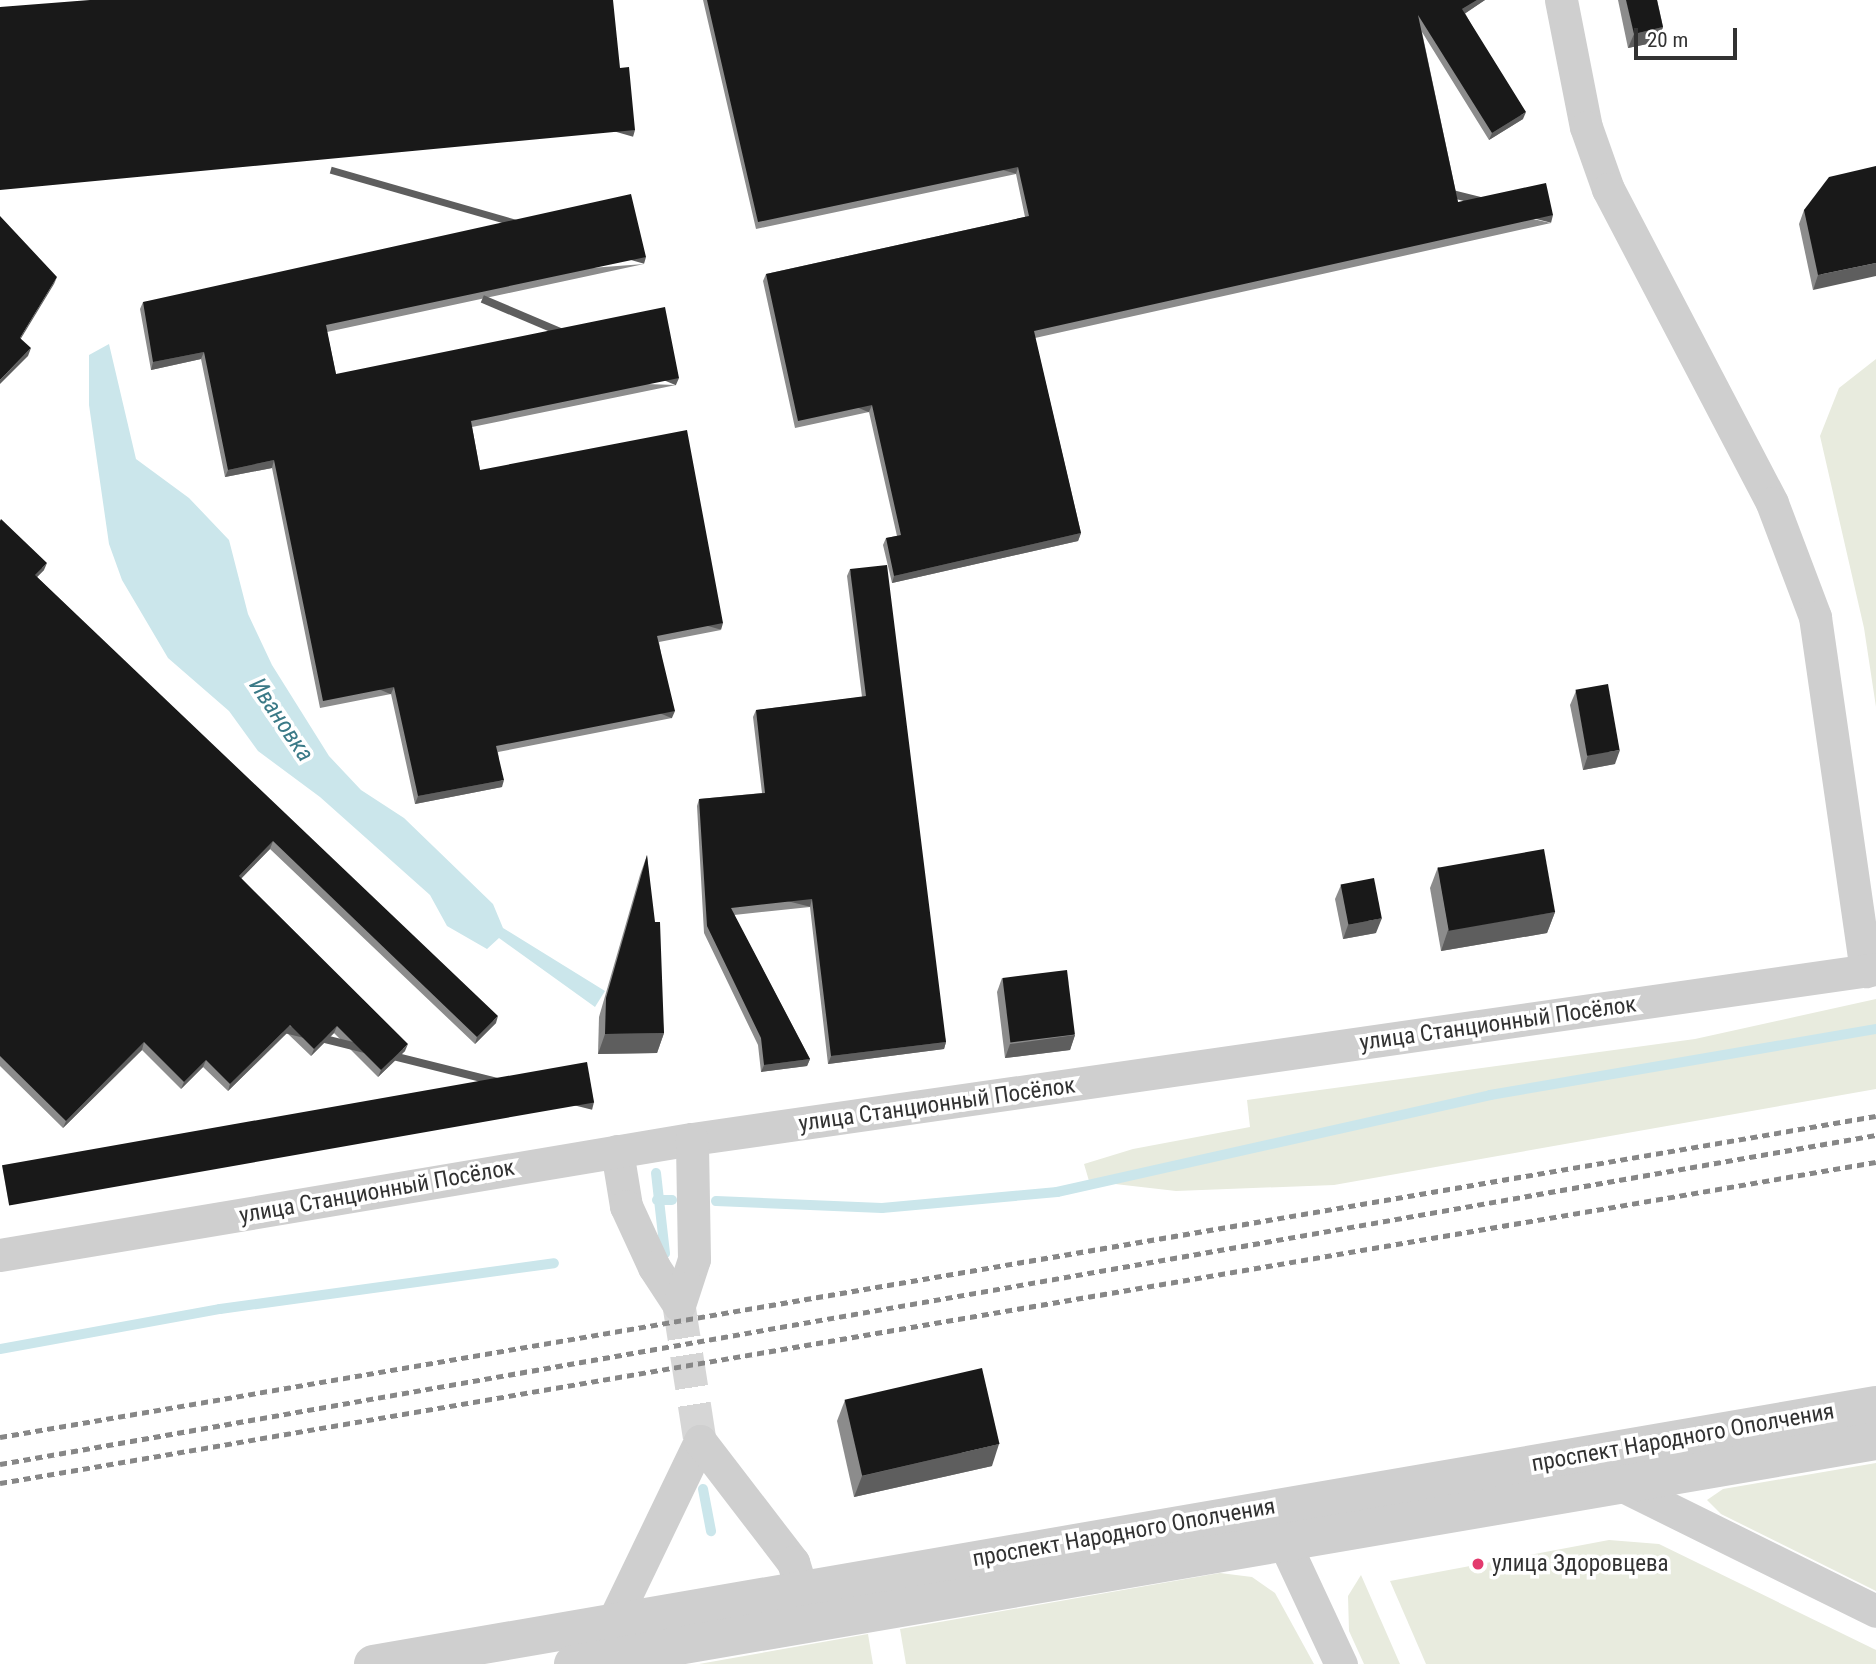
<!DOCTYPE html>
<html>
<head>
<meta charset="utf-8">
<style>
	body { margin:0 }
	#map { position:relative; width:1876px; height:1664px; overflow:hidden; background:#fff; font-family:"Roboto Condensed",sans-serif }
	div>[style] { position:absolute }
	.green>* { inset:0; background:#e8ebde }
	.water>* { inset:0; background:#cbe6eb }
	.stream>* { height:10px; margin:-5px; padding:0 5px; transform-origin:5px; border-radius:5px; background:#cbe6eb }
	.minor-tunnel>* { height:33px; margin-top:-16.5px; transform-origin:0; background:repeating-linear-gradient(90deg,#d6d6d6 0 33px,transparent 0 50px) }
	.minor>* { height:33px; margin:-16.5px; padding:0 16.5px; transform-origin:16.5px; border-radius:16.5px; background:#cfcfcf }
	.tertiary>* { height:38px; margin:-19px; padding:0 19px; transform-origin:19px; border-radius:19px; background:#cfcfcf }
	.rail>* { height:5px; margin-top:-2.5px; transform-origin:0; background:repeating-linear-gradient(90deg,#878787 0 7px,transparent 0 12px) }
	.wall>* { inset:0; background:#8c8c8c }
	.shaded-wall>* { inset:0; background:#5e5e5e; transform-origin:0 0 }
	.building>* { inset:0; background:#191919; transform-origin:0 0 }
	.dots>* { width:19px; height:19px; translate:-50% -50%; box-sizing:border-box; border:4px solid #fff; border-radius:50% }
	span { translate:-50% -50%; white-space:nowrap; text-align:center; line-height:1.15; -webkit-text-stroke:7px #fff; paint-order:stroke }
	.street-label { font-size:23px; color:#323232 }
	.poi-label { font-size:23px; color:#323232 }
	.left { translate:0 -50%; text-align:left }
	.water-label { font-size:24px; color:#3b7a87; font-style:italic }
	.scale { position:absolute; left:1634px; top:28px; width:103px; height:32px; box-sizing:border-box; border:4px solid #323232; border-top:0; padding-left:9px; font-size:21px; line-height:24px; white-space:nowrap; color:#323232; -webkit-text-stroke:5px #fff; paint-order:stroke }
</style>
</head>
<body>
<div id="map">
	<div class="green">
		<i style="clip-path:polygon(1876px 359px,1876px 707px,1864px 628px,1820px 436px,1839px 388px)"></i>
		<i style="clip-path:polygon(1876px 999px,1876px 1089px,1334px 1185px,1176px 1191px,1089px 1181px,1084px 1164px,1133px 1149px,1250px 1127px,1247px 1100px,1695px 1039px)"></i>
		<i style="clip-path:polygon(1876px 1463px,1876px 1591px,1721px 1514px,1707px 1500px,1723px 1489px)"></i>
		<i style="clip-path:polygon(1609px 1540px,1659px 1544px,1876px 1650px,1876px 1664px,1426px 1664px,1390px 1581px)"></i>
		<i style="clip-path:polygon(1220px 1573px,1252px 1577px,1275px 1593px,1314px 1664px,906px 1664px,900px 1629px)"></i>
		<i style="clip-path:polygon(1361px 1575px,1400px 1664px,1364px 1664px,1349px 1631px,1348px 1596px)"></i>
		<i style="clip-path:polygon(868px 1634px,873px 1664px,699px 1664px)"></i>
	</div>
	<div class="water">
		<i style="clip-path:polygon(109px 344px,136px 459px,189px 498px,229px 540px,248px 614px,272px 665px,329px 756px,361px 790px,404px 818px,493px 904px,503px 928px,605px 991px,595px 1007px,499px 938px,487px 949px,447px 926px,430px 895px,320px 797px,258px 751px,229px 711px,168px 658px,122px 580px,109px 544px,89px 405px,89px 355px)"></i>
	</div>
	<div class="stream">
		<i style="left:656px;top:1173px;width:81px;rotate:83.6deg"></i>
		<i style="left:657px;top:1200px;width:15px"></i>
		<i style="left:716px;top:1201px;width:166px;rotate:2.4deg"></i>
		<i style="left:882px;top:1208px;width:176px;rotate:-5.2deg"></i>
		<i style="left:1057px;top:1192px;width:444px;rotate:-12.6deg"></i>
		<i style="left:1490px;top:1095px;width:392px;rotate:-9.7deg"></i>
		<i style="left:0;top:1349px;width:224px;rotate:-10.3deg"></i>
		<i style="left:220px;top:1309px;width:337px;rotate:-7.8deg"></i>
		<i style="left:703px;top:1489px;width:43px;rotate:79.2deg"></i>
	</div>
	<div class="minor-tunnel">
		<i style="left:679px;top:1305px;width:138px;rotate:81.2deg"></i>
	</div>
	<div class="minor">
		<i style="left:1561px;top:0;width:129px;rotate:78.9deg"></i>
		<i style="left:1586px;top:127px;width:66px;rotate:70.5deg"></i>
		<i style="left:1608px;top:189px;width:354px;rotate:62.4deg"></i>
		<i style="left:1772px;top:503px;width:122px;rotate:69.3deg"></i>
		<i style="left:1815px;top:617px;width:358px;rotate:81.8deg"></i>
		<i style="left:617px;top:1151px;width:56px;rotate:80.7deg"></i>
		<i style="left:626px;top:1206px;width:67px;rotate:65.3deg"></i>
		<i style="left:654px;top:1267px;width:45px;rotate:56.7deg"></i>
		<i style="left:0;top:1255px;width:702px;rotate:-9.52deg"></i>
		<i style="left:692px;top:1139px;width:1196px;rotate:-8.17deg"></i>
		<i style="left:679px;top:1305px;width:48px;rotate:-71.9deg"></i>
		<i style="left:694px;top:1259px;width:120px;rotate:-91deg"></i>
		<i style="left:1621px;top:1485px;width:284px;rotate:26.3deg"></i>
		<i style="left:1277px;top:1519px;width:24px;rotate:73deg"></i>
		<i style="left:1284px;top:1542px;width:135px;rotate:65deg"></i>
		<i style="left:616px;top:1643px;width:21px;rotate:-98deg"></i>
		<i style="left:613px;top:1622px;width:201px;rotate:-64.3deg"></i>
		<i style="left:700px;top:1441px;width:153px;rotate:52.5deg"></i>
		<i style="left:793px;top:1562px;width:53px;rotate:72.6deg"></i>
	</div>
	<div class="tertiary">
		<i style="left:373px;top:1664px;width:1525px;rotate:-9.78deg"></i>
		<i style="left:573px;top:1664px;width:1322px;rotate:-9.71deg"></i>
	</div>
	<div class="rail">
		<i style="left:0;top:1437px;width:1903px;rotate:-9.71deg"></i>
		<i style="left:0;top:1464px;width:1905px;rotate:-9.95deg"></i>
		<i style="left:0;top:1483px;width:1903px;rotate:-9.71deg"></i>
	</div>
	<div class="wall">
		<i style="clip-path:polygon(703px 0,1485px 0,1465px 13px,1523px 119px,1489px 140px,1422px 32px,1458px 202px,1551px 223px,1035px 338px,1081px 533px,1078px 541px,892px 583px,883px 545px,886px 538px,897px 536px,869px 412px,795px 428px,763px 281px,766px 274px,1025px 217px,1016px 174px,756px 229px)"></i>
		<i style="clip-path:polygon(1618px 0,1657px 0,1663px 27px,1657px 42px,1628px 48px)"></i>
		<i style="clip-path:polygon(1876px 166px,1813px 290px,1799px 224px,1804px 210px)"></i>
		<i style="clip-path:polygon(644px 264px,327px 332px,336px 374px,676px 385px,472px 427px,480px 470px,721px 630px,659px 642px,672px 718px,498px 752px,502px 787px,415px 804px,391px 694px,320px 708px,272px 468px,225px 477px,201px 359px,151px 370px,140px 309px,143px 302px)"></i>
		<i style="clip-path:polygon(0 521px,44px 570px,37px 577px,496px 1023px,475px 1044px,270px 849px,241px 878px,405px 1051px,378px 1077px,334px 1033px,311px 1056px,287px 1033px,228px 1091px,203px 1067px,181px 1089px,142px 1050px,63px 1128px,0 1066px)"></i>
		<i style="clip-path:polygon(850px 569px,946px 1042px,944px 1049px,828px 1064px,810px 907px,734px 915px,810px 1059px,807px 1066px,761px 1072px,758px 1045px,704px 933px,697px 806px,699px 799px,762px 793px,753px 717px,756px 710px,862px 697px,847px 576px)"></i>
		<i style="clip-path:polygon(1576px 691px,1615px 764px,1583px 770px,1570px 705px)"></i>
		<i style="clip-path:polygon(647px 855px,664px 1033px,657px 1053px,598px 1054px,599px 1017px,640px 875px)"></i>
		<i style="clip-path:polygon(1438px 867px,1555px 912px,1547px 933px,1441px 951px,1430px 888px)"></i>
		<i style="clip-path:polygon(1341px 885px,1376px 933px,1343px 939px,1335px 899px)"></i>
		<i style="clip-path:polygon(1002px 978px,1075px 1035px,1070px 1050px,1005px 1058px,997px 992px)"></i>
		<i style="clip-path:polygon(845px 1400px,992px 1466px,854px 1497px,837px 1421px)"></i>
	</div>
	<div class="shaded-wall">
		<i style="clip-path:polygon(1477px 0,1485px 0,1460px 17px,1462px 9px)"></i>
		<i style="clip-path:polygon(1663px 27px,1657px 42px,1628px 48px,1634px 34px)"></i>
		<i style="clip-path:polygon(1526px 112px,1523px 119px,1489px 140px,1492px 133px)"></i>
		<i style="left:635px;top:130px;width:7px;height:638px;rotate:106deg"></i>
		<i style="left:1018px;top:167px;width:7px;height:266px;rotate:106deg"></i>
		<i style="left:1553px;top:215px;width:8px;height:532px;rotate:104deg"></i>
		<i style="left:646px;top:257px;width:7px;height:327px;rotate:106deg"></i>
		<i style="clip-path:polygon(1876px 263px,1876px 276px,1813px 290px,1818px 275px)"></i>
		<i style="clip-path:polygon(57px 277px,54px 284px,17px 345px,20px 338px)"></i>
		<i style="clip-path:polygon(31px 348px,28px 356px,0 384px,0 380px)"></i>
		<i style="clip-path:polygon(204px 352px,201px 359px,151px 370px,153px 362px)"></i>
		<i style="left:679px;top:378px;width:8px;height:212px;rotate:113deg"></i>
		<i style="left:872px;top:405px;width:8px;height:76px;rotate:113deg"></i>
		<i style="clip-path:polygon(274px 460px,272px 468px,225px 477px,228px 470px)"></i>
		<i style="clip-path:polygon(1081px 533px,1078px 541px,892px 583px,894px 576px)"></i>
		<i style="clip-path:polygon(47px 563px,44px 570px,32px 582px,35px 575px)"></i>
		<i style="left:723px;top:623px;width:7px;height:67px;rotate:106deg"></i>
		<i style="left:394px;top:687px;width:8px;height:72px;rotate:113deg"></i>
		<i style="left:675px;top:711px;width:8px;height:182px;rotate:113deg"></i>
		<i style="clip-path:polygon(1620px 750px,1615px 764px,1583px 770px,1588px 755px)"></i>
		<i style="clip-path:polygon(504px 780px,502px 787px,415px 804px,418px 796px)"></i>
		<i style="clip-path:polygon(273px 841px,270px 849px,237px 883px,239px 876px)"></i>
		<i style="left:812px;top:899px;width:8px;height:81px;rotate:104deg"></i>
		<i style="clip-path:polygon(1555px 912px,1547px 933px,1441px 951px,1448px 930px)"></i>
		<i style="clip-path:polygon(1382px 918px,1376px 933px,1343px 939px,1348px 925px)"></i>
		<i style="clip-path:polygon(498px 1016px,496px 1023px,475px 1044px,477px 1037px)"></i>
		<i style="clip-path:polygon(290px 1025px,287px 1033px,228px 1091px,230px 1084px)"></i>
		<i style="clip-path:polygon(337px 1026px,334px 1033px,311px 1056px,314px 1049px)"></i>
		<i style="clip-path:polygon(664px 1033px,657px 1053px,598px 1054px,605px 1034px)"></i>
		<i style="clip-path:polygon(1075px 1035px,1070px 1050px,1005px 1058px,1010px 1044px)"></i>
		<i style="clip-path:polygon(144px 1042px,142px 1050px,63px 1128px,66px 1121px)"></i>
		<i style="clip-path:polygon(946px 1042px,944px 1049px,828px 1064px,831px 1056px)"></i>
		<i style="clip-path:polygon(408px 1044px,405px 1051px,378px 1077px,381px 1070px)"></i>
		<i style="clip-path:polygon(810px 1059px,807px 1066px,761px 1072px,764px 1065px)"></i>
		<i style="clip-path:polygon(206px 1060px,203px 1067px,181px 1089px,184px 1082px)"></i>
		<i style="left:594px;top:1102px;width:8px;height:602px;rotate:104deg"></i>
		<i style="clip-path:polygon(999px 1444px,992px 1466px,854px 1497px,862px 1476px)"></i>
	</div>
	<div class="building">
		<i style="clip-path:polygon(90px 0,613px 0,620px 68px,629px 67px,635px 130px,0 190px,0 7px)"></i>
		<i style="clip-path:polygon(707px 0,1477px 0,1462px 9px,1526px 112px,1492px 133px,1418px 15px,1458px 202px,1546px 183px,1553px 215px,1034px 331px,1081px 533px,894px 576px,886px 538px,901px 535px,872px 405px,798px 421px,766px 274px,1029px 216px,1018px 167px,758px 222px)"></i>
		<i style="clip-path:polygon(1626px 0,1657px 0,1663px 27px,1634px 34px)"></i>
		<i style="clip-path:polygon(1876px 166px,1876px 263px,1818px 275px,1804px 210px,1829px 177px)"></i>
		<i style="clip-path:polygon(631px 194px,646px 257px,326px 325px,336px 374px,665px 307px,679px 378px,471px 421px,480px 470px,687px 430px,723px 623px,657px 636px,675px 711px,496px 746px,504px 780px,418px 796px,394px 687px,323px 701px,274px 460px,228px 470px,204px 352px,153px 362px,143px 302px)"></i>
		<i style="clip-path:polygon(0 216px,57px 277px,20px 338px,31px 348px,0 380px)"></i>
		<i style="clip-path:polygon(1px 519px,47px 563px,35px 575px,498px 1016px,477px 1037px,273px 841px,239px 876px,408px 1044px,381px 1070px,337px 1026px,314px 1049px,290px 1025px,230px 1084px,206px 1060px,184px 1082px,144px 1042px,66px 1121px,0 1056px,0 521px)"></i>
		<i style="clip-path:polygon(887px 565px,946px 1042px,831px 1056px,812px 899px,731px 908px,810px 1059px,764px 1065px,761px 1038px,707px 926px,699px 799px,765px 793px,756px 710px,866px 696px,850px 569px)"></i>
		<i style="left:1608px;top:684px;width:67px;height:33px;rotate:80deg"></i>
		<i style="left:1544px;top:849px;width:64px;height:108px;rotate:80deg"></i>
		<i style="clip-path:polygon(647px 855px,655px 922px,660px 922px,664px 1033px,605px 1034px,606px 998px)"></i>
		<i style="left:1374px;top:878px;width:41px;height:34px;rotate:79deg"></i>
		<i style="left:1067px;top:970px;width:65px;height:65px;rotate:83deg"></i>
		<i style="left:587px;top:1062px;width:41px;height:594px;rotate:80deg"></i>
		<i style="left:982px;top:1368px;width:78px;height:141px;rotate:77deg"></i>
	</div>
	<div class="dots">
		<i style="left:1478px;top:1564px;background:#e33a6d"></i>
	</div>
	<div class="street-label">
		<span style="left:1498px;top:1024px;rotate:-8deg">улица Станционный Посёлок</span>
		<span style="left:937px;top:1105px;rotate:-8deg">улица Станционный Посёлок</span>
		<span style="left:377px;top:1192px;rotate:-10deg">улица Станционный Посёлок</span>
		<span style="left:1683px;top:1438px;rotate:-10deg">проспект Народного Ополчения</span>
		<span style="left:1124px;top:1533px;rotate:-10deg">проспект Народного Ополчения</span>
	</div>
	<div class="poi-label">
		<span class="left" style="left:1492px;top:1564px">улица Здоровцева</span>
	</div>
	<div class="water-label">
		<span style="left:281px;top:720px;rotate:56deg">Ивановка</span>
	</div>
	<div class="scale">20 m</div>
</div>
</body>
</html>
